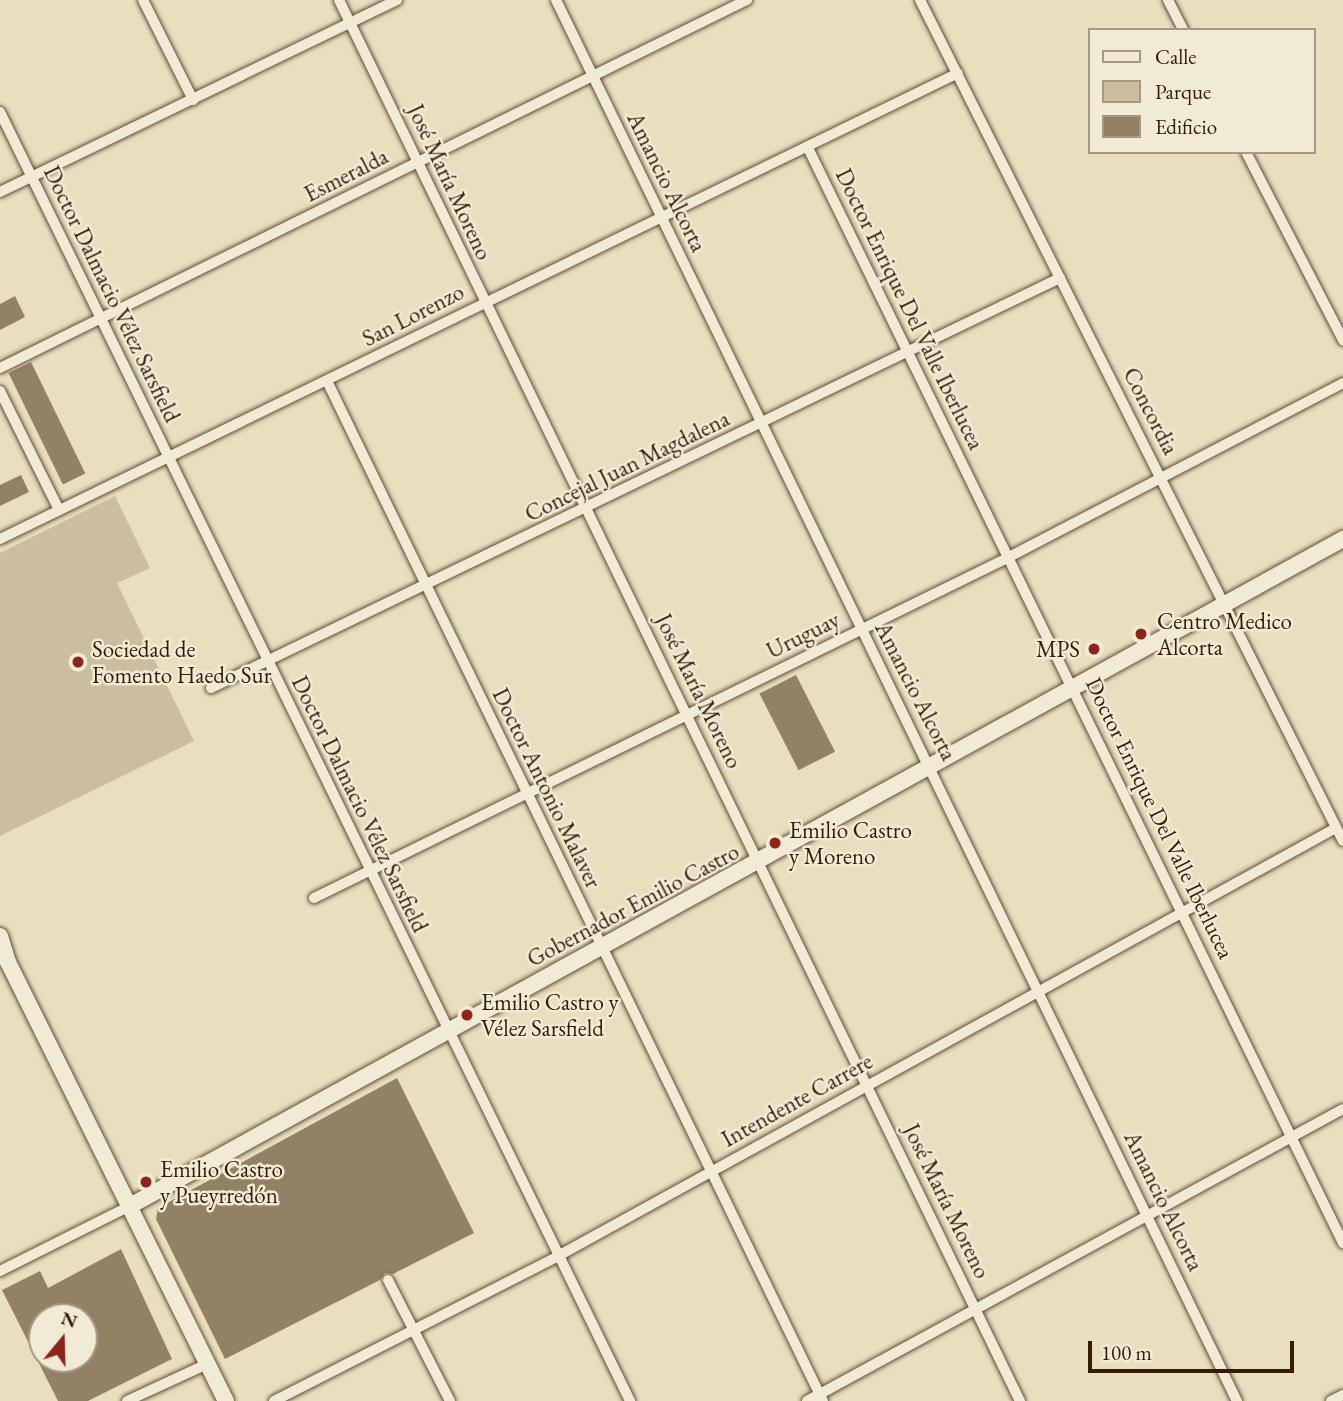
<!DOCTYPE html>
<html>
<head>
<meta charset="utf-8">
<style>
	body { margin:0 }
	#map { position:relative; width:1343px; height:1401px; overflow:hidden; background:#e9dfbf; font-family:"EB Garamond",serif }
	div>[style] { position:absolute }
	.green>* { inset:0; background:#cabe9f }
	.building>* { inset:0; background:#938166; transform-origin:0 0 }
	.roads { filter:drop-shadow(0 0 2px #624d34) drop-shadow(0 0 2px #624d34) }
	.street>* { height:10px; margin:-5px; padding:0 5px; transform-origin:5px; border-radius:5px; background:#f1ead5 }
	.secondary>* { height:16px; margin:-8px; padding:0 8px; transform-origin:8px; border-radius:8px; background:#f1ead5 }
	.dots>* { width:19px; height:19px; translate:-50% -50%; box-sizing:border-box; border:4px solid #f1ead5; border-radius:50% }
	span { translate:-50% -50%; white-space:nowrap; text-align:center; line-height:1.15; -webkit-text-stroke:5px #f1ead5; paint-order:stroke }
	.street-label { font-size:23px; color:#351c05 }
	.poi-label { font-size:23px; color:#351c05 }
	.left { translate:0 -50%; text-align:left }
	.right { translate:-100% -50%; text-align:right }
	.legend { position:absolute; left:1088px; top:28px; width:228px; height:126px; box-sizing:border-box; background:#f1ead5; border:2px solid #a69882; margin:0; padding:9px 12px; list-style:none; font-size:21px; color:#351c05 }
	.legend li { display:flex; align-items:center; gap:14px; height:35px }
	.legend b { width:35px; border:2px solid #a69882 }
	.north { position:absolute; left:28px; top:1303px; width:70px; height:70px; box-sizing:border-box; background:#f1ead5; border:2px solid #a69882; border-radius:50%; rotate:19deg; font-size:19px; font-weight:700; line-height:28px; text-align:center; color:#351c05 }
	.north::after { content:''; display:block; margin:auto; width:24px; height:32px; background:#8f2418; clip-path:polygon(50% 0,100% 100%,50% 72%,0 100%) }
	.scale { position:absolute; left:1088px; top:1341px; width:206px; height:32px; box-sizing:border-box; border:4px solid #351c05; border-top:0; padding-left:9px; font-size:21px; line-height:24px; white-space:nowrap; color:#351c05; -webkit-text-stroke:5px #f1ead5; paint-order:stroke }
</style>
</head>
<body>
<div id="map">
	<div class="green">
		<i style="clip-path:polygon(115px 496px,150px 568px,117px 583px,194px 741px,0 836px,0 553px)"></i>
	</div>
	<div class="building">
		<i style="clip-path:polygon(15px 296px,25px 317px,0 330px,0 304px)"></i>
		<i style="left:31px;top:362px;width:124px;height:25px;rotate:64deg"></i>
		<i style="clip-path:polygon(21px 475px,29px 492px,0 506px,0 485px)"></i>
		<i style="left:796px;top:675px;width:86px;height:41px;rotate:63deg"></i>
		<i style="clip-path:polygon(397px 1078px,474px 1233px,393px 1274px,385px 1273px,380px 1280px,225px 1359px,156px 1219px,158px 1208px)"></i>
		<i style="clip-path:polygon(evenodd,121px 1249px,172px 1359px,88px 1401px,58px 1401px,2px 1290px,40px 1271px,48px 1288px,121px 1249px,42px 1317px,84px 1317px,84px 1359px,42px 1359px,42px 1317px)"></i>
	</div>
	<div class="roads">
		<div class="street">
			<i style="left:143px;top:0;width:112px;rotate:63.4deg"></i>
			<i style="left:339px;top:0;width:1558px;rotate:64.08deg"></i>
			<i style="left:556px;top:0;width:1558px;rotate:64.08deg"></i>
			<i style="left:920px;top:0;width:941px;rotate:63.3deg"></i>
			<i style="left:1168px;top:0;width:34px;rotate:63deg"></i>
			<i style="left:0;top:112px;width:1435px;rotate:63.95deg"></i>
			<i style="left:808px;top:148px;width:1219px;rotate:63.96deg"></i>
			<i style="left:1246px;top:152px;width:212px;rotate:62.7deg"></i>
			<i style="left:0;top:192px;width:441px;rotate:-25.8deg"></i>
			<i style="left:0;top:368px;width:833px;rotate:-26.23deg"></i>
			<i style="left:327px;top:381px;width:1134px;rotate:64.07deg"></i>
			<i style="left:0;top:391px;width:133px;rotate:63.6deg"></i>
			<i style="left:0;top:539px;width:1065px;rotate:-25.94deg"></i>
			<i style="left:211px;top:688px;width:943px;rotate:-25.78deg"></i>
			<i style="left:314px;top:898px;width:774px;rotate:-26.13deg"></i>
			<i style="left:1009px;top:557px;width:377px;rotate:-27.5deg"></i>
			<i style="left:0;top:1271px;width:143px;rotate:-26.6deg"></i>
			<i style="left:388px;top:1280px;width:136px;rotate:62.9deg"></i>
			<i style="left:127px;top:1401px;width:88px;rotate:-24.8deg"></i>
			<i style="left:274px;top:1401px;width:319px;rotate:-27deg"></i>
			<i style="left:558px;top:1256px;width:888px;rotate:-28.82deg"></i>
			<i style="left:807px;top:1401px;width:610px;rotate:-28.58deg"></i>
			<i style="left:1331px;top:1401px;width:13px;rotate:-27deg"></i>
		</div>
		<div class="secondary">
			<i style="left:0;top:936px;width:27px;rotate:73deg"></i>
			<i style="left:8px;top:962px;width:490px;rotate:63.6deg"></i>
			<i style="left:128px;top:1207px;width:1387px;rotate:-28.8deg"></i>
		</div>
	</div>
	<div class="dots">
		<i style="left:1141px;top:634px;background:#8f2418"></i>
		<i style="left:1094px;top:649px;background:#8f2418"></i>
		<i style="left:78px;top:662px;background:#8f2418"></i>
		<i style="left:775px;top:843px;background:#8f2418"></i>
		<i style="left:467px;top:1015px;background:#8f2418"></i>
		<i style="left:146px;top:1182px;background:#8f2418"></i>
	</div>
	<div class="street-label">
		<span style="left:346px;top:175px;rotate:-27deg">Esmeralda</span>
		<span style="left:450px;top:182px;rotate:65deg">José María Moreno</span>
		<span style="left:667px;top:182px;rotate:64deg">Amancio Alcorta</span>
		<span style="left:112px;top:294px;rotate:64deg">Doctor Dalmacio Vélez Sarsfield</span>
		<span style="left:910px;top:309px;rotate:64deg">Doctor Enrique Del Valle Iberlucea</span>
		<span style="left:413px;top:315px;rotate:-27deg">San Lorenzo</span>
		<span style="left:1151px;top:411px;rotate:63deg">Concordia</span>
		<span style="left:627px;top:466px;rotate:-26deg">Concejal Juan Magdalena</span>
		<span style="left:803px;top:635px;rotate:-26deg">Uruguay</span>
		<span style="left:699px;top:691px;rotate:64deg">José María Moreno</span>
		<span style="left:916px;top:691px;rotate:63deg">Amancio Alcorta</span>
		<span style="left:547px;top:788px;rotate:64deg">Doctor Antonio Malaver</span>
		<span style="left:360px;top:804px;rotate:64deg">Doctor Dalmacio Vélez Sarsfield</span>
		<span style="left:1160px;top:818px;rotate:64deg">Doctor Enrique Del Valle Iberlucea</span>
		<span style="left:633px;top:905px;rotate:-28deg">Gobernador Emilio Castro</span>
		<span style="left:797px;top:1100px;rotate:-29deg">Intendente Carrere</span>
		<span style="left:947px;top:1201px;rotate:64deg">José María Moreno</span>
		<span style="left:1164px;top:1201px;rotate:64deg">Amancio Alcorta</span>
	</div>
	<div class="poi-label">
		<span class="left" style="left:1157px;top:634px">Centro Medico<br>Alcorta</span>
		<span class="left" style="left:92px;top:662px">Sociedad de<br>Fomento Haedo Sur</span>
		<span class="right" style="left:1080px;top:649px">MPS</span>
		<span class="left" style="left:789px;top:843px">Emilio Castro<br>y Moreno</span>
		<span class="left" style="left:481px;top:1015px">Emilio Castro y<br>Vélez Sarsfield</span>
		<span class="left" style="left:160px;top:1182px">Emilio Castro<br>y Pueyrredón</span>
	</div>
	<ul class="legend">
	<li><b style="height:9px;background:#f1ead5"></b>Calle</li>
	<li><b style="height:19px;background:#cabe9f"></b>Parque</li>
	<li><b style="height:19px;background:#938166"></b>Edificio</li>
	</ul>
	<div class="north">N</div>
	<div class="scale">100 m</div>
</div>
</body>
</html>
